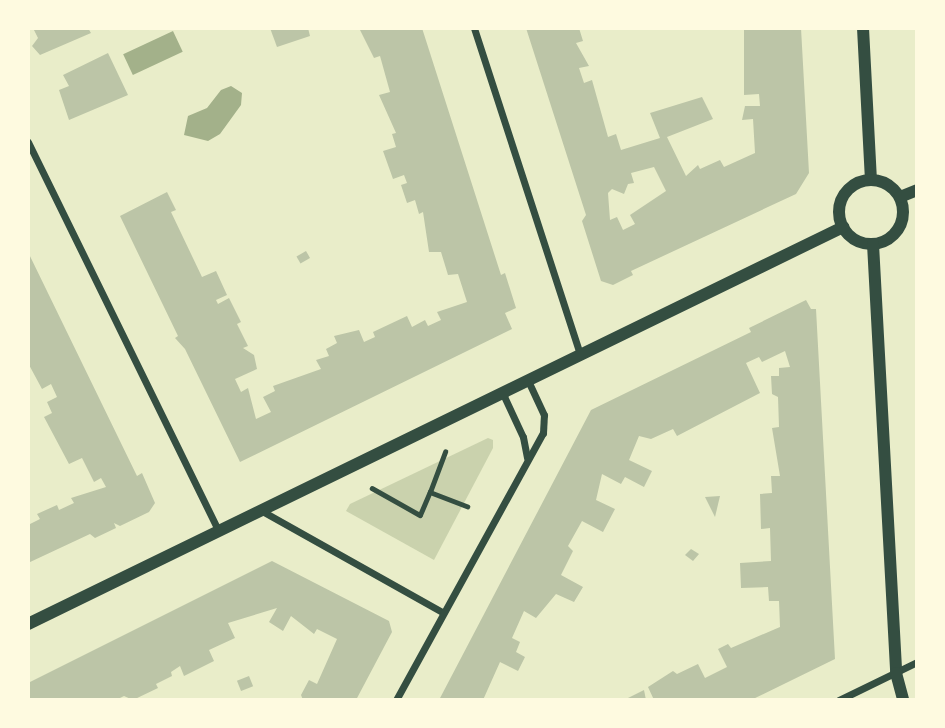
<!DOCTYPE html>
<html>
<head>
<meta charset="utf-8">
<style>
	body { margin:0 }
	#map { position:relative; width:945px; height:728px; overflow:hidden; background:#e9edc9; font-family:"Golos Text",sans-serif }
	div>[style] { position:absolute }
	.green>* { inset:0; background:#cad2ad }
	.water>* { inset:0; background:#a3b18a; transform-origin:0 0 }
	.building>* { inset:0; background:#bcc5a7; transform-origin:0 0 }
	.path>* { height:4.5px; margin:-2.25px; padding:0 2.25px; transform-origin:2.25px; border-radius:2.25px; background:#344e41 }
	.minor>* { height:7px; margin:-3.5px; padding:0 3.5px; transform-origin:3.5px; border-radius:3.5px; background:#344e41 }
	.tertiary>* { height:12px; margin:-6px; padding:0 6px; transform-origin:6px; border-radius:6px; background:#344e41 }
	.tertiary>.ring { margin:-6px; padding:0; box-sizing:content-box; background:none; border:12px solid #344e41; border-radius:50% }
	span { translate:-50% -50%; white-space:nowrap; text-align:center; line-height:1.15; -webkit-text-stroke:5px #fefae0; paint-order:stroke }
	.frame { position:absolute; inset:0; border:30px solid #fefae0; pointer-events:none }
</style>
</head>
<body>
<div id="map">
	<div class="green">
		<i style="clip-path:polygon(488px 438px,493px 440px,493px 448px,434px 560px,346px 511px,350px 504px)"></i>
	</div>
	<div class="water">
		<i style="left:173px;top:31px;width:23px;height:55px;rotate:65deg"></i>
		<i style="clip-path:polygon(231px 86px,242px 93px,241px 105px,220px 134px,208px 141px,184px 135px,188px 116px,207px 108px,221px 90px)"></i>
	</div>
	<div class="building">
		<i style="clip-path:polygon(33px 28px,88px 28px,91px 33px,40px 55px,32px 46px,38px 38px)"></i>
		<i style="clip-path:polygon(270px 28px,308px 28px,310px 36px,277px 47px)"></i>
		<i style="clip-path:polygon(359px 28px,422px 28px,501px 275px,505px 273px,516px 308px,505px 313px,512px 329px,240px 462px,185px 349px,175px 338px,178px 336px,120px 216px,167px 192px,176px 210px,171px 212px,202px 277px,216px 271px,227px 295px,216px 300px,218px 304px,229px 298px,241px 322px,237px 324px,248px 346px,243px 348px,254px 355px,257px 369px,235px 379px,241px 392px,248px 388px,256px 419px,271px 412px,263px 397px,275px 391px,273px 386px,321px 369px,316px 360px,329px 356px,326px 349px,337px 343px,334px 336px,359px 330px,364px 342px,375px 337px,373px 332px,407px 316px,412px 327px,425px 320px,428px 326px,441px 320px,437px 312px,467px 302px,458px 274px,448px 275px,441px 252px,429px 252px,423px 212px,419px 214px,415px 200px,407px 203px,401px 185px,407px 183px,404px 175px,393px 179px,383px 151px,396px 147px,392px 134px,396px 133px,379px 95px,390px 92px,380px 56px,374px 58px)"></i>
		<i style="clip-path:polygon(evenodd,526px 28px,579px 28px,583px 41px,576px 43px,589px 66px,579px 68px,584px 83px,592px 80px,608px 137px,616px 134px,621px 150px,660px 138px,650px 113px,702px 97px,713px 119px,667px 137px,686px 176px,698px 165px,700px 169px,720px 160px,724px 167px,755px 153px,753px 119px,742px 120px,745px 106px,760px 106px,759px 94px,744px 95px,744px 28px,801px 28px,809px 173px,796px 194px,631px 271px,633px 275px,613px 285px,601px 281px,582px 221px,586px 215px,526px 28px,654px 167px,666px 191px,630px 215px,635px 224px,623px 230px,617px 217px,610px 220px,608px 193px,612px 189px,624px 194px,628px 184px,634px 183px,631px 173px,654px 167px)"></i>
		<i style="clip-path:polygon(108px 53px,128px 95px,69px 120px,59px 90px,69px 86px,63px 75px)"></i>
		<i style="left:306px;top:251px;width:8px;height:11px;rotate:60deg"></i>
		<i style="clip-path:polygon(28px 252px,137px 476px,142px 473px,155px 503px,149px 512px,120px 526px,114px 523px,116px 528px,95px 538px,90px 534px,28px 563px,28px 525px,40px 519px,37px 514px,57px 505px,59px 510px,74px 503px,71px 498px,106px 487px,101px 478px,94px 482px,82px 458px,69px 464px,44px 417px,52px 413px,47px 402px,57px 397px,51px 384px,42px 389px,28px 363px)"></i>
		<i style="clip-path:polygon(806px 300px,811px 309px,816px 309px,835px 659px,751px 700px,654px 700px,648px 687px,673px 671px,677px 674px,698px 664px,705px 678px,727px 667px,718px 649px,728px 644px,731px 648px,780px 627px,779px 601px,769px 601px,768px 587px,741px 588px,740px 563px,771px 561px,770px 528px,761px 529px,760px 494px,772px 493px,771px 476px,780px 476px,772px 428px,779px 427px,778px 397px,772px 394px,771px 376px,779px 376px,779px 368px,790px 367px,785px 351px,762px 362px,759px 357px,746px 363px,760px 393px,677px 436px,673px 429px,651px 439px,639px 436px,629px 460px,652px 471px,644px 487px,625px 477px,621px 484px,602px 474px,596px 500px,615px 509px,603px 532px,582px 521px,568px 546px,573px 551px,561px 575px,583px 587px,574px 602px,556px 594px,536px 618px,524px 611px,512px 638px,520px 642px,516px 652px,525px 657px,518px 671px,500px 662px,483px 700px,439px 700px,591px 410px,751px 332px,749px 328px)"></i>
		<i style="clip-path:polygon(720px 496px,715px 517px,705px 497px)"></i>
		<i style="clip-path:polygon(691px 549px,699px 554px,693px 561px,685px 555px)"></i>
		<i style="clip-path:polygon(272px 561px,389px 621px,392px 632px,356px 700px,303px 700px,301px 695px,309px 680px,317px 684px,337px 639px,317px 629px,314px 634px,291px 616px,283px 631px,269px 622px,277px 608px,228px 623px,235px 638px,209px 650px,214px 661px,184px 676px,180px 666px,171px 672px,172px 676px,156px 684px,158px 688px,133px 700px,124px 696px,116px 700px,28px 700px,28px 683px)"></i>
		<i style="left:249px;top:676px;width:11px;height:13px;rotate:68deg"></i>
		<i style="clip-path:polygon(644px 690px,646px 700px,624px 700px)"></i>
	</div>
	<div class="path">
		<i style="left:372px;top:488px;width:55px;rotate:29.4deg"></i>
		<i style="left:420px;top:515px;width:25px;rotate:-67deg"></i>
		<i style="left:430px;top:492px;width:40px;rotate:21deg"></i>
		<i style="left:430px;top:492px;width:43px;rotate:-69.4deg"></i>
	</div>
	<div class="minor">
		<i style="left:474px;top:28px;width:344px;rotate:72deg"></i>
		<i style="left:28px;top:142px;width:432px;rotate:63.9deg"></i>
		<i style="left:503px;top:394px;width:47px;rotate:65.1deg"></i>
		<i style="left:523px;top:437px;width:21px;rotate:79deg"></i>
		<i style="left:262px;top:511px;width:206px;rotate:29.3deg"></i>
		<i style="left:396px;top:700px;width:305px;rotate:-61.2deg"></i>
		<i style="left:543px;top:433px;width:18px;rotate:-87deg"></i>
		<i style="left:544px;top:415px;width:38px;rotate:-115deg"></i>
		<i style="left:839px;top:700px;width:87px;rotate:-26deg"></i>
	</div>
	<div class="tertiary">
		<i style="left:863px;top:28px;width:151px;rotate:87deg"></i>
		<i class="ring" style="left:839px;top:180px;width:52px;height:52px"></i>
		<i style="left:900px;top:197px;width:18px;rotate:-22deg"></i>
		<i style="left:873px;top:244px;width:430px;rotate:86.9deg"></i>
		<i style="left:896px;top:673px;width:28px;rotate:75deg"></i>
		<i style="left:28px;top:624px;width:907px;rotate:-25.97deg"></i>
	</div>
	<div class="frame"></div>
</div>
</body>
</html>
